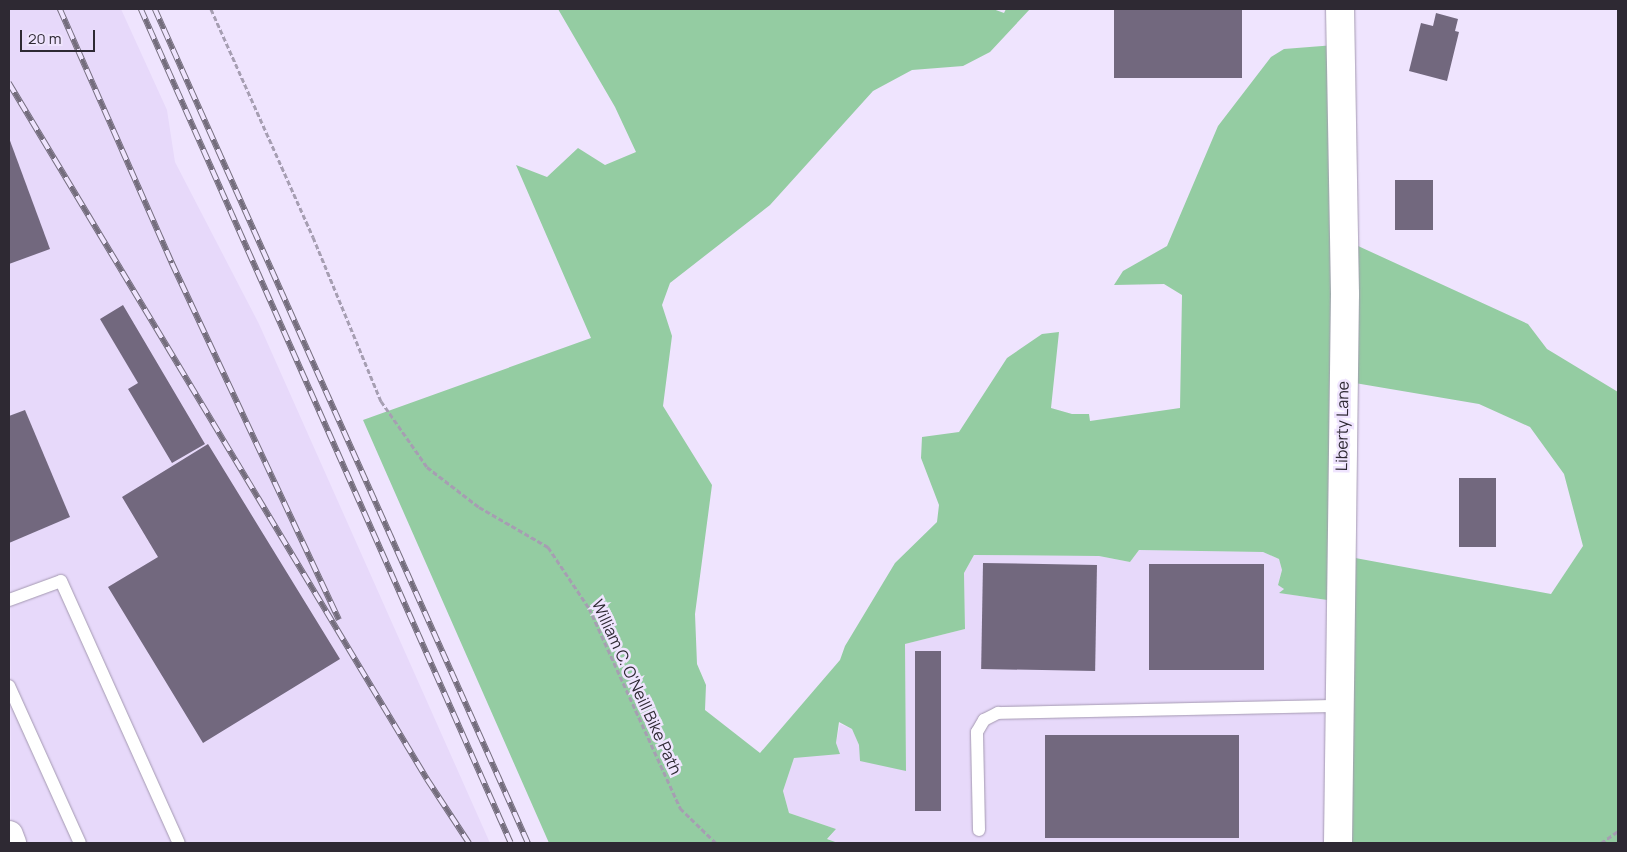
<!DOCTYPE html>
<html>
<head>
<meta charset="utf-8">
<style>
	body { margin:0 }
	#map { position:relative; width:1627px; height:852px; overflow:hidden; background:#efe4fe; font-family:Manrope,sans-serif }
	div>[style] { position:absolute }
	.built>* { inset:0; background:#e7d9fa }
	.green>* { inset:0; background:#94cca2 }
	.building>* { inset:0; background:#72687e; transform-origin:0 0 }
	.path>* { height:3px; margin-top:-1.5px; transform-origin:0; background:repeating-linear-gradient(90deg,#a69eb2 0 5px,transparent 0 7.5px) }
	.roads { filter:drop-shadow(0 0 1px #a499b1) drop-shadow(0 0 1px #a499b1) }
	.service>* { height:12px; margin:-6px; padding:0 6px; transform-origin:6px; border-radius:6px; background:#fff }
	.tertiary>* { height:28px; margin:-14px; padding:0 14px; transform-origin:14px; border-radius:14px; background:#fff }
	.rail>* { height:5.5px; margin-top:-2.75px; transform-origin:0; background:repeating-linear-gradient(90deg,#efe4fe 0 11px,#746d7d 0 22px); box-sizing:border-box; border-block:1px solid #746d7d }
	span { translate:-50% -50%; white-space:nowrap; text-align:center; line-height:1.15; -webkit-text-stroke:5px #efe4fe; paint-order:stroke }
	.street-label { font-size:16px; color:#2e2933 }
	.frame { position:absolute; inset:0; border:10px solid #2e2933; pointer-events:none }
	.scale { position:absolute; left:20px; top:30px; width:75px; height:22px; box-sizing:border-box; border:2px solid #2e2933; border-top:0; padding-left:6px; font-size:15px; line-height:18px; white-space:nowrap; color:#2e2933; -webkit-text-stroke:4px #efe4fe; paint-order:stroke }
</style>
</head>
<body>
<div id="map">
	<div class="built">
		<i style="clip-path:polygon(9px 9px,121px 9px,167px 110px,175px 162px,259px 324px,490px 843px,11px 843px)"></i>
		<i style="clip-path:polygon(1139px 550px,1263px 552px,1279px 559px,1282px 570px,1278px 584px,1284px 588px,1280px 593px,1334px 601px,1338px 843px,838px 843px,828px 839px,836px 829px,789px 813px,783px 791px,794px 758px,836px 743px,840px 724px,852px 729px,859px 745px,906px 771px,905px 644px,965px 629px,964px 573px,974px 555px,1099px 556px,1130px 562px)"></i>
	</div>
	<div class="green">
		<i style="clip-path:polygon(evenodd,558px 9px,993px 9px,1004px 13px,1006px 9px,1030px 9px,990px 52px,963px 66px,912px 70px,873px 91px,770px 205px,670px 283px,662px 305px,672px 336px,663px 406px,712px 485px,695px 614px,697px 664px,706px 685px,705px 710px,760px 753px,840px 660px,845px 646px,895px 563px,937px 522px,939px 505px,921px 458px,922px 437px,959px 432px,1007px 358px,1042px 334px,1059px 332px,1051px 408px,1072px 414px,1089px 414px,1090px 421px,1180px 408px,1182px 295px,1164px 284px,1114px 285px,1123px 271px,1167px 246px,1218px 126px,1271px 57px,1284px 49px,1335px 45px,1345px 240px,1528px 324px,1547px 349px,1618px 392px,1618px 843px,1338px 843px,1334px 601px,1279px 593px,1284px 589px,1278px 585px,1282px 570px,1279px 559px,1263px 552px,1139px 550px,1130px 562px,1099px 556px,974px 555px,964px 573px,965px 629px,905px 644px,906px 771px,860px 761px,859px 745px,852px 729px,839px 722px,836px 743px,840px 754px,794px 758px,783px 791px,789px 813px,836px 829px,827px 839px,838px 843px,549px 843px,363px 420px,591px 338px,516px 165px,547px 177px,578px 148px,605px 165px,636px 152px,615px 107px,558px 9px,1343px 381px,1479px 404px,1530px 427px,1564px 474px,1583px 546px,1551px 594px,1339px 555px,1343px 381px)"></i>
	</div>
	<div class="building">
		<i style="left:1114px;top:9px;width:128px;height:69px"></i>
		<i style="clip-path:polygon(1436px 13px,1458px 19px,1455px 31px,1459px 32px,1447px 81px,1409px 71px,1421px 23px,1433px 26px)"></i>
		<i style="clip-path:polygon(9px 138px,50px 249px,9px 264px)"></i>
		<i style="left:1395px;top:180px;width:38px;height:50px"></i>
		<i style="clip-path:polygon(123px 305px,205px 444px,172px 463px,128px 389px,138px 383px,100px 319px)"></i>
		<i style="clip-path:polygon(25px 410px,70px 517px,9px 543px,9px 416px)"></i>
		<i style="clip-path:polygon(208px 444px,340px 659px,203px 743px,108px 587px,158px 557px,122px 497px)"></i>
		<i style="left:1459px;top:478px;width:37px;height:69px"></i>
		<i style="left:983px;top:563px;width:114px;height:106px;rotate:1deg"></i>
		<i style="left:1149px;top:564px;width:115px;height:106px"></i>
		<i style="left:915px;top:651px;width:26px;height:160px"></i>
		<i style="left:1045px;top:735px;width:194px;height:103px"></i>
	</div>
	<div class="path">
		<i style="left:211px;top:9px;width:250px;rotate:65.9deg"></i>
		<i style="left:313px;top:237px;width:178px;rotate:67.5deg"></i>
		<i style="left:381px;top:401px;width:80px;rotate:55.1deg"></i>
		<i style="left:427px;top:467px;width:66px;rotate:37.6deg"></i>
		<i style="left:479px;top:507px;width:80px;rotate:30.1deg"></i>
		<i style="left:548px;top:547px;width:73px;rotate:56.1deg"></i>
		<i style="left:589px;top:608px;width:220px;rotate:65.5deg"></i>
		<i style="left:680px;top:808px;width:50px;rotate:44.2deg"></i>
		<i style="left:1601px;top:843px;width:21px;rotate:-35deg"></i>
	</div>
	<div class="roads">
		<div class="service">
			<i style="left:9px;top:600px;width:55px;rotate:-20.1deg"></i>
			<i style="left:61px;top:581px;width:287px;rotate:65.8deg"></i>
			<i style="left:9px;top:686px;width:172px;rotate:65.7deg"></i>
			<i style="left:979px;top:830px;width:98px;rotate:-91.2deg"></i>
			<i style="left:977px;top:732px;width:14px;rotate:-60deg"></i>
			<i style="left:984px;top:720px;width:16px;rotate:-27deg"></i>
			<i style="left:998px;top:713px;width:340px;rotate:-1.2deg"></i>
		</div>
		<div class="tertiary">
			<i style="left:9px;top:835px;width:9px;rotate:69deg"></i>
			<i style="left:1338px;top:843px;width:549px;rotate:-89.27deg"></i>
			<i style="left:1345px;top:294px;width:285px;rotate:-91deg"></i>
		</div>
	</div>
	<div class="rail">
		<i style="left:60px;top:9px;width:278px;rotate:66.2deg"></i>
		<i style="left:172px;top:263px;width:394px;rotate:64.9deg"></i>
		<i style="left:141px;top:9px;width:912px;rotate:66.08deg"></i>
		<i style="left:155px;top:9px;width:914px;rotate:65.9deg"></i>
		<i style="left:9px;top:83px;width:812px;rotate:59.01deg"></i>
		<i style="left:427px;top:779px;width:77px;rotate:56.7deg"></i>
	</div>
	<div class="street-label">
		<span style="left:1342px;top:426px;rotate:-89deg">Liberty Lane</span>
		<span style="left:637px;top:687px;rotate:65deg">William C. O'Neill Bike Path</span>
	</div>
	<div class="frame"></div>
	<div class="scale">20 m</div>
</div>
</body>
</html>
